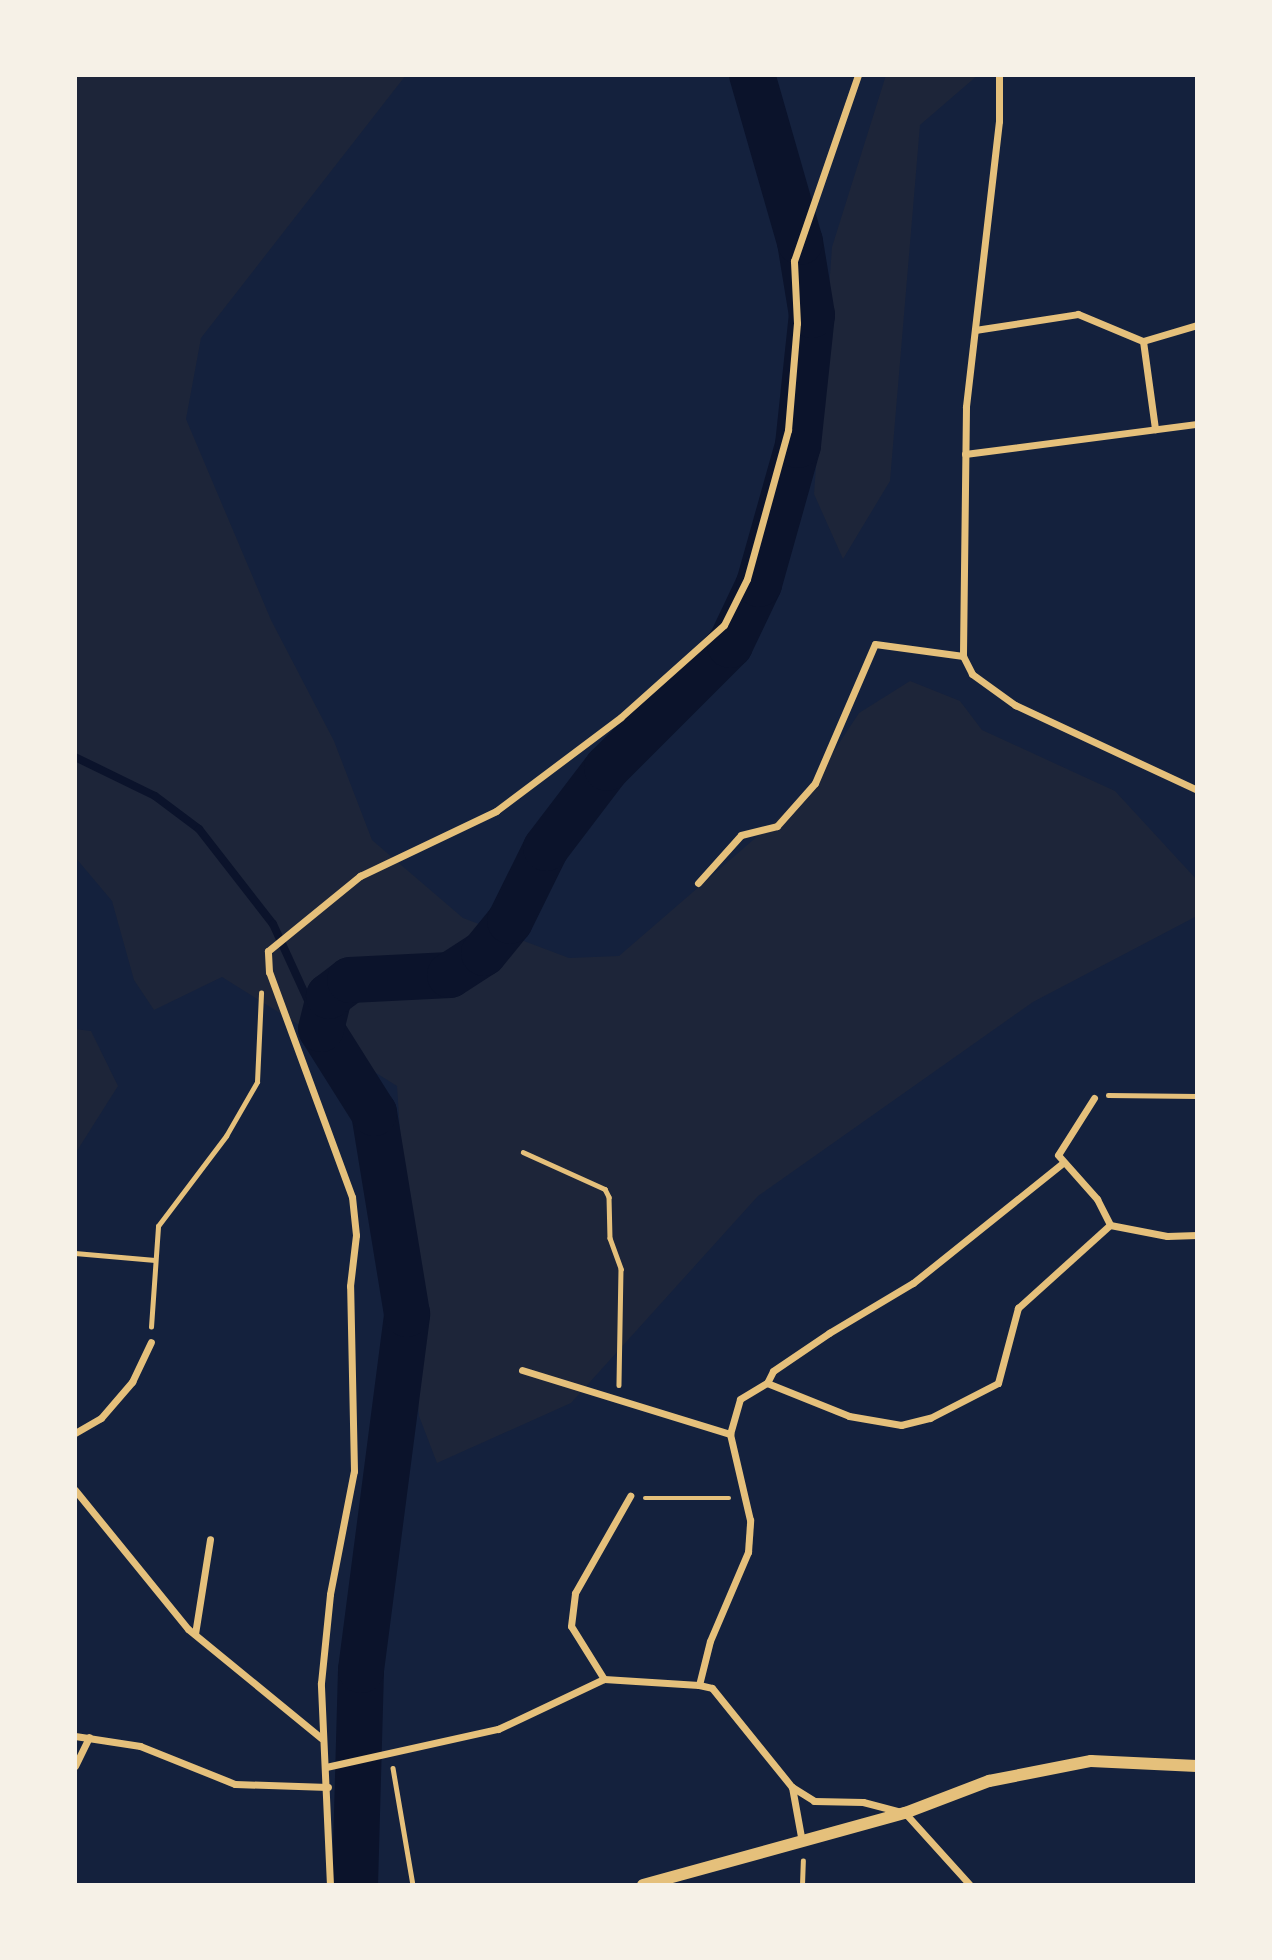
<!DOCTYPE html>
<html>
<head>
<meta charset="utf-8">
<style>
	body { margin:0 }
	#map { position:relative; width:1272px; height:1960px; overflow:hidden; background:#14213d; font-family:Commissioner,sans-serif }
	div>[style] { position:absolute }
	.green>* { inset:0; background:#1d2539 }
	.stream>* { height:8px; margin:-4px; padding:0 4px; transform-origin:4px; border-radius:4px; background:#0b132b }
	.river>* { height:46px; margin:-23px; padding:0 23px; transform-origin:23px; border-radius:23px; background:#0b132b }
	.path>* { height:4.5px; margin:-2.25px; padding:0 2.25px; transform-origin:2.25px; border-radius:2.25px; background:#e5c07b }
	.minor>* { height:7px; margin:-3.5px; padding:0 3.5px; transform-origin:3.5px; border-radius:3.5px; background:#e5c07b }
	.tertiary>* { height:12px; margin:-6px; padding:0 6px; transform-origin:6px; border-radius:6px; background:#e5c07b }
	span { translate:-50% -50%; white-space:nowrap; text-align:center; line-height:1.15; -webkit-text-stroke:6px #f6f1e7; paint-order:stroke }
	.frame { position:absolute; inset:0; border:77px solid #f6f1e7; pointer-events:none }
</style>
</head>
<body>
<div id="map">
	<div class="green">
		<i style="clip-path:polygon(75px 75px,406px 75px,201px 338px,186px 419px,271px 620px,334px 741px,372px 840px,463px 918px,569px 958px,619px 956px,805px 795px,859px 713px,910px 681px,960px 701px,982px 730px,1115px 791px,1197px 880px,1195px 917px,1033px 1002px,758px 1196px,571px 1403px,437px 1463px,419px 1416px,397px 1086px,222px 977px,154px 1010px,134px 980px,112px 901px,75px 857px)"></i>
		<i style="clip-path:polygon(886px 75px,978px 75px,920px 125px,890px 481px,843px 559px,814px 494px,832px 247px)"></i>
		<i style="clip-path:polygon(75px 1029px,91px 1031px,118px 1086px,75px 1154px)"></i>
	</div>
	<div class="stream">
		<i style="left:75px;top:757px;width:89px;rotate:26deg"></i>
		<i style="left:155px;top:796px;width:55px;rotate:36.9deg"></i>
		<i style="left:199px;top:829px;width:120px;rotate:52.1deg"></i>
		<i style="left:273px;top:924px;width:115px;rotate:65.4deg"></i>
	</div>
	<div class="river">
		<i style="left:355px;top:1885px;width:215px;rotate:-88.4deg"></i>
		<i style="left:361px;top:1670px;width:359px;rotate:-82.6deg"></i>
		<i style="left:407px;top:1314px;width:204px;rotate:-99.3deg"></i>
		<i style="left:374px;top:1113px;width:99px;rotate:-122.2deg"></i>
		<i style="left:321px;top:1029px;width:34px;rotate:-76deg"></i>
		<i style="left:329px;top:996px;width:26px;rotate:-37deg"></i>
		<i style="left:350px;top:980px;width:100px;rotate:-2.9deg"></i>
		<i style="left:450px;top:975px;width:40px;rotate:-32.9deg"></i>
		<i style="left:484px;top:953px;width:41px;rotate:-50.9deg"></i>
		<i style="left:510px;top:921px;width:81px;rotate:-63.7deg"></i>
		<i style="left:546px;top:848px;width:101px;rotate:-52.7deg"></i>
		<i style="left:607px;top:768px;width:174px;rotate:-45deg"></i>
		<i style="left:730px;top:645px;width:68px;rotate:-64.6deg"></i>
		<i style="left:759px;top:584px;width:144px;rotate:-74.3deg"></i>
		<i style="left:798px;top:445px;width:131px;rotate:-83.9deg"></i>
		<i style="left:812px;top:315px;width:74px;rotate:-99.3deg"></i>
		<i style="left:800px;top:242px;width:174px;rotate:-106deg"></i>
	</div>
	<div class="path">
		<i style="left:1108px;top:1095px;width:89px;rotate:0.6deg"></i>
		<i style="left:523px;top:1152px;width:90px;rotate:24.3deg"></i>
		<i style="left:605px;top:1189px;width:9px;rotate:63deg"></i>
		<i style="left:609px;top:1197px;width:41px;rotate:88.6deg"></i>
		<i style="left:610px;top:1238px;width:33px;rotate:70deg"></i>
		<i style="left:621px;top:1269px;width:116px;rotate:91deg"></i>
		<i style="left:75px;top:1253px;width:80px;rotate:5deg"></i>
		<i style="left:151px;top:1327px;width:101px;rotate:-86deg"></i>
		<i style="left:158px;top:1226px;width:113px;rotate:-52.9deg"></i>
		<i style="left:226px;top:1136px;width:62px;rotate:-60.1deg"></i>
		<i style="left:257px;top:1082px;width:89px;rotate:-87.4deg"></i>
		<i style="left:645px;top:1498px;width:84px"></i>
		<i style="left:393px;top:1768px;width:119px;rotate:80.3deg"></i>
		<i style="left:802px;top:1885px;width:24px;rotate:-88deg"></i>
	</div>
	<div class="minor">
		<i style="left:999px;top:75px;width:46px;rotate:90deg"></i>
		<i style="left:999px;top:121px;width:288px;rotate:96.6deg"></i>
		<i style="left:966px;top:407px;width:249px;rotate:90.7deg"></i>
		<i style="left:963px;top:656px;width:20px;rotate:63deg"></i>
		<i style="left:972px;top:674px;width:53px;rotate:35.8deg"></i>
		<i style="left:1015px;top:705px;width:201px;rotate:25deg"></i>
		<i style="left:975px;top:330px;width:104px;rotate:-8.8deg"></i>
		<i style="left:1078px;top:314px;width:70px;rotate:22.6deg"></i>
		<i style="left:1143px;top:341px;width:89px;rotate:82.2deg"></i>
		<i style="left:1143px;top:341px;width:56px;rotate:-16.5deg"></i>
		<i style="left:965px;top:454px;width:234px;rotate:-7.4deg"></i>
		<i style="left:698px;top:883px;width:64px;rotate:-48.1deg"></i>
		<i style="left:741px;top:835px;width:37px;rotate:-14deg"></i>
		<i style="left:777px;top:826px;width:57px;rotate:-48.5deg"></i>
		<i style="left:815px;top:783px;width:151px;rotate:-66.7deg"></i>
		<i style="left:875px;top:644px;width:89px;rotate:7.8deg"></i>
		<i style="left:1094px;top:1098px;width:67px;rotate:122.3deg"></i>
		<i style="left:1058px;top:1155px;width:59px;rotate:48.4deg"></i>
		<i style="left:1097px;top:1199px;width:29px;rotate:63deg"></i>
		<i style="left:522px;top:1370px;width:218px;rotate:17.1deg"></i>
		<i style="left:767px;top:1383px;width:13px;rotate:-63deg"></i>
		<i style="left:773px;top:1371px;width:68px;rotate:-34.2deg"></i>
		<i style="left:829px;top:1333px;width:98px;rotate:-30.8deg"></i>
		<i style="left:913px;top:1283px;width:193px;rotate:-38.7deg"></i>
		<i style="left:75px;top:1433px;width:30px;rotate:-30deg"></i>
		<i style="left:101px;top:1418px;width:48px;rotate:-49.3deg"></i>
		<i style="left:132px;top:1382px;width:44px;rotate:-64.6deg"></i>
		<i style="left:75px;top:1490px;width:179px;rotate:50.9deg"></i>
		<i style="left:188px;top:1629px;width:172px;rotate:39.3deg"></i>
		<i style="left:195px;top:1634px;width:96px;rotate:-81deg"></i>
		<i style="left:604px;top:1679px;width:62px;rotate:-121.9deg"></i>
		<i style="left:571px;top:1626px;width:33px;rotate:-83deg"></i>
		<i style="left:575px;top:1593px;width:112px;rotate:-60.4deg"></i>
		<i style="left:699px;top:1685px;width:45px;rotate:-76deg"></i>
		<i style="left:710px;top:1641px;width:97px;rotate:-66.9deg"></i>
		<i style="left:748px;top:1552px;width:32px;rotate:-86deg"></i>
		<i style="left:750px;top:1520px;width:88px;rotate:-103.1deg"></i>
		<i style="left:730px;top:1434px;width:36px;rotate:-74deg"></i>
		<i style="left:740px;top:1399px;width:31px;rotate:-31deg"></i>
		<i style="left:767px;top:1383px;width:88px;rotate:21.9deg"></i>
		<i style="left:849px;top:1416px;width:53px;rotate:9.8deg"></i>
		<i style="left:901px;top:1425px;width:30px;rotate:-14deg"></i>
		<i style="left:930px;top:1418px;width:76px;rotate:-27.2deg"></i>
		<i style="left:998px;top:1383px;width:78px;rotate:-75.1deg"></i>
		<i style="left:1018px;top:1308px;width:124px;rotate:-42.1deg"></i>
		<i style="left:1110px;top:1225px;width:58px;rotate:10.9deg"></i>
		<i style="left:1167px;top:1236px;width:30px;rotate:-2deg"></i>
		<i style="left:75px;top:1736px;width:66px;rotate:8.7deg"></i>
		<i style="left:140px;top:1746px;width:102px;rotate:21.8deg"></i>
		<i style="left:235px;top:1784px;width:93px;rotate:1.8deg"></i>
		<i style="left:75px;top:1766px;width:32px;rotate:-64deg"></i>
		<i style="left:326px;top:1767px;width:176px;rotate:-12.5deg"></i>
		<i style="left:498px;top:1729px;width:117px;rotate:-25.3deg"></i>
		<i style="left:604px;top:1679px;width:95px;rotate:3.6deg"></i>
		<i style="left:699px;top:1685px;width:13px;rotate:13deg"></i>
		<i style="left:712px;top:1688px;width:127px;rotate:51.1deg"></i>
		<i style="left:792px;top:1787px;width:56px;rotate:79.7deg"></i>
		<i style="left:792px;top:1787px;width:26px;rotate:32deg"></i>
		<i style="left:814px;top:1801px;width:49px;rotate:1.2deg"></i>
		<i style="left:863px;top:1802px;width:43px;rotate:14.7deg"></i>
		<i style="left:905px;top:1813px;width:97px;rotate:47.9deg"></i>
		<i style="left:330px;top:1885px;width:202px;rotate:-92.6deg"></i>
		<i style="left:321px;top:1683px;width:89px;rotate:-84.2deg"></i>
		<i style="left:330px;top:1594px;width:125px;rotate:-79deg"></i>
		<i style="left:354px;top:1471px;width:185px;rotate:-91.2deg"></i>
		<i style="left:350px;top:1286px;width:51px;rotate:-83.3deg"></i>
		<i style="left:356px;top:1235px;width:38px;rotate:-96deg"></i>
		<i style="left:352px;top:1197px;width:240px;rotate:-110.2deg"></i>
		<i style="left:269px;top:972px;width:21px;rotate:-93deg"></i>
		<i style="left:268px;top:951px;width:119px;rotate:-39.2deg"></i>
		<i style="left:360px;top:876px;width:151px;rotate:-25.5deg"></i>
		<i style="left:496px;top:811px;width:156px;rotate:-36.9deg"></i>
		<i style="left:621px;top:717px;width:138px;rotate:-41.8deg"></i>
		<i style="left:724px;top:625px;width:51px;rotate:-63.4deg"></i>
		<i style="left:747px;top:579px;width:155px;rotate:-74.6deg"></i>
		<i style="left:788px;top:430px;width:107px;rotate:-85.2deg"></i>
		<i style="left:797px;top:323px;width:62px;rotate:-92.8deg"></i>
		<i style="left:794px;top:261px;width:197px;rotate:-71deg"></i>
	</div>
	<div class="tertiary">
		<i style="left:643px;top:1885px;width:272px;rotate:-15.4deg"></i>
		<i style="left:905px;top:1813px;width:90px;rotate:-20.9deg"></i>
		<i style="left:989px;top:1781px;width:104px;rotate:-11.1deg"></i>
		<i style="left:1091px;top:1761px;width:106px;rotate:2.7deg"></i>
	</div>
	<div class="frame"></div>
</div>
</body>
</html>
